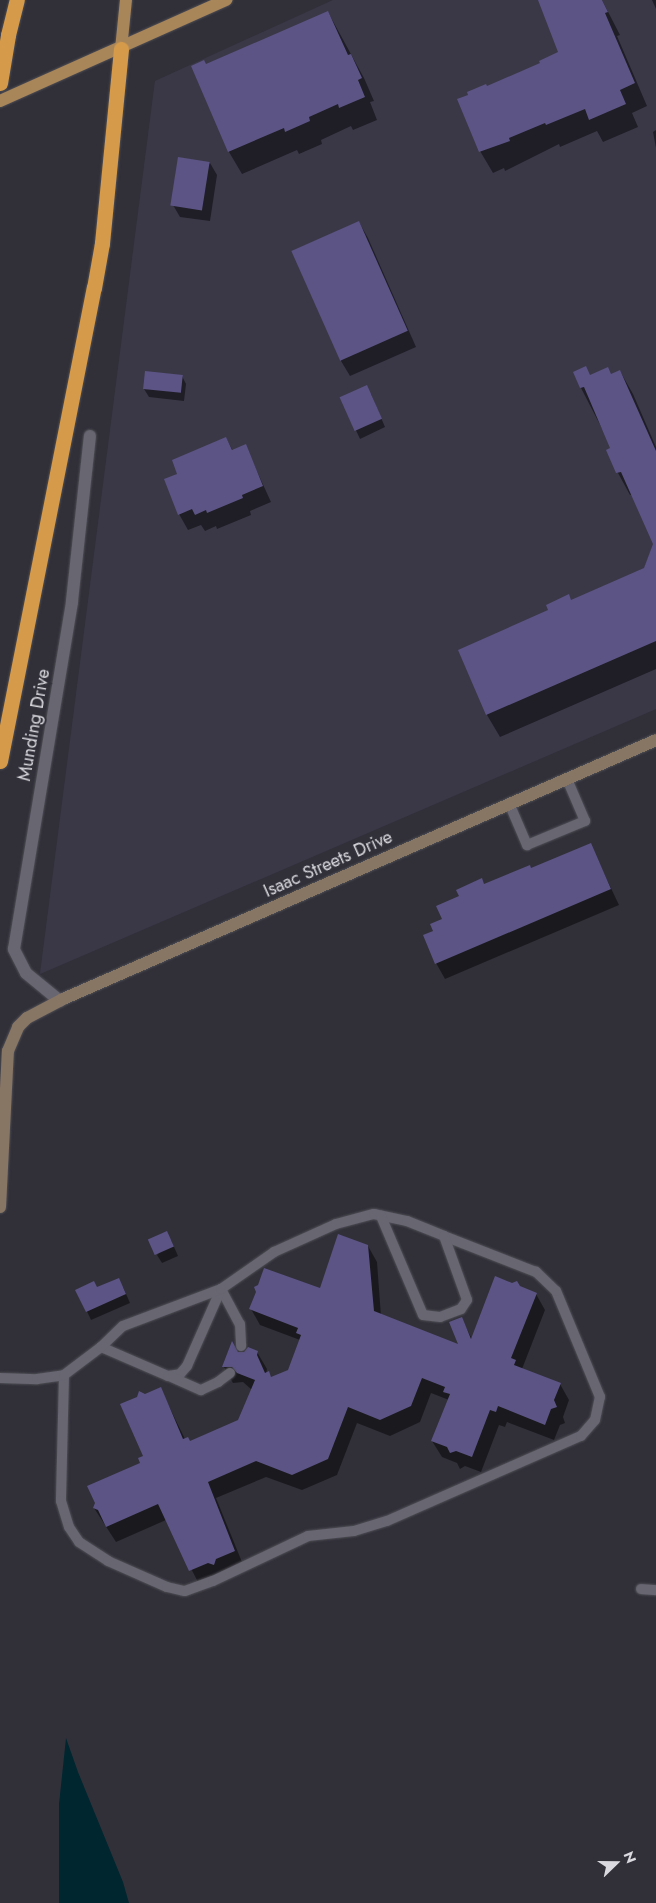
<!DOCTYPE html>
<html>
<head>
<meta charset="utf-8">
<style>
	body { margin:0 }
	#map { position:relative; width:656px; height:1903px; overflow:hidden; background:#313039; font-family:Jost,sans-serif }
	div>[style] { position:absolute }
	.built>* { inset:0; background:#3a3847 }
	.water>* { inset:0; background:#002630 }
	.shadow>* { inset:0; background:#0007 }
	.building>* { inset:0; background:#5c5485; transform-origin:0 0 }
	.roads { filter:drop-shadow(0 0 1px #4f4e55) drop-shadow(0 0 1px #4f4e55) }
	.lane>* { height:10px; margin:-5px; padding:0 5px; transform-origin:5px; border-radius:5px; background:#676671 }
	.street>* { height:12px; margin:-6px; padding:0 6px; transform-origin:6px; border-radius:6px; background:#676671 }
	.secondary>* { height:12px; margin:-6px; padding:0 6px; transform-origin:6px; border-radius:6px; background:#887665 }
	.primary>* { height:12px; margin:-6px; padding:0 6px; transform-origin:6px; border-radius:6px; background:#a9865a }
	.highway>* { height:15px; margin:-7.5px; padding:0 7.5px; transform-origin:7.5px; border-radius:7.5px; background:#d59b4a }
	span { translate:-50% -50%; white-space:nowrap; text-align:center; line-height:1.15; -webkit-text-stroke:4px #313039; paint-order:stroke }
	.street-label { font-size:18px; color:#dad9df }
	.north { position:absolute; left:591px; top:1838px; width:50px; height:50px; -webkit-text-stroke:4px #313039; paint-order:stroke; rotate:68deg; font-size:14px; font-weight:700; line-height:20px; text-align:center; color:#dad9df }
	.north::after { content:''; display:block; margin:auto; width:18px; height:22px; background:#dad9df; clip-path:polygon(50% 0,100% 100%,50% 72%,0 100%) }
</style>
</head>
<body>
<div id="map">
	<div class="built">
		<i style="clip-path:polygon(333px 0,656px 0,656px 709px,40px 974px,155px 81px)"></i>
	</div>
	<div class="water">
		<i style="clip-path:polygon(66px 1738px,78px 1772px,123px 1882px,129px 1903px,59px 1903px,59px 1804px)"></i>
	</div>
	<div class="shadow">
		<i style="clip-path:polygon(539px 0,602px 0,620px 35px,617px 36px,647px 106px,632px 113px,638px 127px,603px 142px,597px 131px,560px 147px,559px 144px,505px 171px,504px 168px,493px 173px,480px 151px,486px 88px,542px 64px,560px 53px)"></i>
		<i style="clip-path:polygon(652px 0,656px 0,656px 9px)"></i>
		<i style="clip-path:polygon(328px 12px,364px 78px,374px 101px,370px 102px,377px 120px,353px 130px,351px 126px,321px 140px,322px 144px,299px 154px,297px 150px,242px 174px,229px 152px,192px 67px,206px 66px)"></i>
		<i style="clip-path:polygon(656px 130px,656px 148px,653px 132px)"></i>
		<i style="clip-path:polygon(210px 163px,217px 175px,210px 221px,180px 217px,173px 205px)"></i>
		<i style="clip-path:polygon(359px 222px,368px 238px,416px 347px,350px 376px,341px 361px)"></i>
		<i style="clip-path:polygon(620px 371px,633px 394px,656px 447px,656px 669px,500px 737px,487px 715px,459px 651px,644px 569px,654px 543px,633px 494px,630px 495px,618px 473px,607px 451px,612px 448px,581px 388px,591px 376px,611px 375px)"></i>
		<i style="clip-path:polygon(182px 376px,186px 384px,184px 401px,149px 397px,144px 389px)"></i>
		<i style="clip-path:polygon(371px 394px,385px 427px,360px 439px,341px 398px)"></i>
		<i style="clip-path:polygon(226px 438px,233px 451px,245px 445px,271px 502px,250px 511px,251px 515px,217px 529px,216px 526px,205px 531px,201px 525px,188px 530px,179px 514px,179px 475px)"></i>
		<i style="clip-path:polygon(590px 844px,619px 905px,445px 979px,436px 963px,434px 932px,443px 919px,485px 886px,531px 870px)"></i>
		<i style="clip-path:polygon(171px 1240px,178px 1256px,162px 1263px,157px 1255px)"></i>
		<i style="clip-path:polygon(368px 1246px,377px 1262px,381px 1316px,460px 1347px,461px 1318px,472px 1339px,519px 1287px,536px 1294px,545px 1310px,522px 1369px,560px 1384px,569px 1400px,563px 1417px,565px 1423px,560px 1425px,554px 1440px,507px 1422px,505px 1427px,499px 1425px,481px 1472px,465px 1466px,460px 1469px,457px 1463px,442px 1457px,432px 1441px,449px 1400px,431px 1393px,420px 1422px,390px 1436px,357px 1423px,337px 1475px,302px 1490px,266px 1477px,216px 1498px,244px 1567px,200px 1586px,166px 1520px,116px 1542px,94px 1508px,141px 1464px,144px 1457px,145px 1395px,160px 1388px,185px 1439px,190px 1443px,239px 1421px,252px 1390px,243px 1382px,233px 1383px,224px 1367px,238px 1354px,257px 1352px,267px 1369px,266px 1374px,272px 1378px,289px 1370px,300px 1340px,260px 1325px,251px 1309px,320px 1289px)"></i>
		<i style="clip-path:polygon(123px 1287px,130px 1303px,91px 1320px,77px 1290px)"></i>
	</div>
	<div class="building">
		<i style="clip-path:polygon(538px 0,602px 0,608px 12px,605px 13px,635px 83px,620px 90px,626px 104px,589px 120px,585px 109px,546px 125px,545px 123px,509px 138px,510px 141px,479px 152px,457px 99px,468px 95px,467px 92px,486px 84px,487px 86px,540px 63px,539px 61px,558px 52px)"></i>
		<i style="clip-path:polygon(328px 11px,348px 55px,351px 54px,362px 78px,358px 80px,365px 97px,339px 108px,338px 104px,309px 117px,310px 121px,285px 132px,284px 128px,228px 152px,191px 66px,204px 60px,206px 64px)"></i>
		<i style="left:178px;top:157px;width:32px;height:49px;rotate:9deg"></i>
		<i style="left:359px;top:221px;width:120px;height:74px;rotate:66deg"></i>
		<i style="clip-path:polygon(586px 366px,590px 375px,608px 367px,611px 374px,620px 370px,656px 451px,656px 641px,486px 715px,458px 650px,548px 610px,546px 605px,569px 594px,571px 600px,644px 568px,653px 544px,621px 472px,616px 473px,606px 450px,610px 448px,584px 387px,580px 388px,573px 372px)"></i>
		<i style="left:145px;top:371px;width:38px;height:18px;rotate:6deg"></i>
		<i style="left:367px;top:385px;width:37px;height:30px;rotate:66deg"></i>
		<i style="clip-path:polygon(226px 437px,232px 450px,246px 444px,263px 486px,242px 495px,243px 498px,207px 513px,206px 510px,195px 515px,192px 509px,178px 515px,164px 479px,177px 474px,172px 460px)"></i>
		<i style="clip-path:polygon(591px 843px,611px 889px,435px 964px,423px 935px,433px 931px,430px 924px,442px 919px,436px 906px,459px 896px,456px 890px,482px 878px,484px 884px,530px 865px,531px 868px)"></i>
		<i style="left:167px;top:1231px;width:17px;height:21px;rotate:66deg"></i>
		<i style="clip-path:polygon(338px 1234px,368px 1245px,374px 1311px,458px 1344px,449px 1322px,462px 1317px,471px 1339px,495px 1276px,512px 1283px,517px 1281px,520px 1286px,537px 1293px,511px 1358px,516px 1360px,514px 1365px,561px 1383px,554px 1400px,557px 1407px,551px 1409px,545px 1425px,498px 1406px,496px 1412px,490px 1410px,472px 1457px,456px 1451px,450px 1453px,447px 1447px,431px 1441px,450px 1394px,443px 1392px,445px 1387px,422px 1378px,411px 1406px,380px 1420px,348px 1407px,328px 1459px,292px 1475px,256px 1461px,208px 1482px,235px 1551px,216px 1559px,214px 1565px,208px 1563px,189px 1571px,158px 1504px,106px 1527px,98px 1510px,93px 1508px,95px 1503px,87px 1486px,140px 1463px,138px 1458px,143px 1456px,120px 1404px,137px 1397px,139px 1391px,145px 1394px,161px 1387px,183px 1439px,188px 1437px,190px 1441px,238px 1420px,255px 1380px,237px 1373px,232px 1367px,222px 1367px,232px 1341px,238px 1352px,244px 1352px,248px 1347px,258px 1351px,257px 1355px,265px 1373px,269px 1371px,271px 1377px,288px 1370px,301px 1335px,296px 1333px,298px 1328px,249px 1309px,256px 1292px,254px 1287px,258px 1285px,264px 1268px,320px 1288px)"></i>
		<i style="clip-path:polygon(119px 1278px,126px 1294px,86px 1312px,75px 1290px,94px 1281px,97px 1287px)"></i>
	</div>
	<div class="roads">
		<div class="lane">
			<i style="left:509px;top:803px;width:46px;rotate:66.8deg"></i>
			<i style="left:527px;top:845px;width:63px;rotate:-22.5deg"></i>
			<i style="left:585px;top:821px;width:46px;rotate:-113.2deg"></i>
			<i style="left:221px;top:1289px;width:40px;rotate:62deg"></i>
			<i style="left:240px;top:1324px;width:22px;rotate:87deg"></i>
			<i style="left:101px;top:1347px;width:73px;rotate:23.4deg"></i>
			<i style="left:168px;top:1376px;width:12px;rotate:-9deg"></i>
			<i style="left:180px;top:1374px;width:11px;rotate:-49deg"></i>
			<i style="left:187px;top:1366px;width:84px;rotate:-66.2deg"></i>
			<i style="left:64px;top:1375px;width:126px;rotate:91.4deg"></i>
			<i style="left:61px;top:1501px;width:27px;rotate:73deg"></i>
			<i style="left:69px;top:1527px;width:18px;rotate:56deg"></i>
			<i style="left:79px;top:1542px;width:35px;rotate:33deg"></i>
			<i style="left:108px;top:1561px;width:64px;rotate:23.8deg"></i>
			<i style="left:167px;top:1587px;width:18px;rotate:13deg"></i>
			<i style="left:185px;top:1591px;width:30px;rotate:-20deg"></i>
			<i style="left:213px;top:1581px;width:105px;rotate:-25.3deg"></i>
			<i style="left:308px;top:1536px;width:46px;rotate:-6.2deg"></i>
			<i style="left:354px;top:1531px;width:34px;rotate:-17deg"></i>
			<i style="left:387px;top:1521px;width:212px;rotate:-23.7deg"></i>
			<i style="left:581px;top:1436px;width:21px;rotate:-49deg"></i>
			<i style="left:595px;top:1420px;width:24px;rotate:-78deg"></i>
			<i style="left:600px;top:1397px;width:115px;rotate:-112.5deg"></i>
			<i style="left:556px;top:1291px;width:28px;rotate:-136deg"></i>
			<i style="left:536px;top:1272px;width:99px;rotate:-158.6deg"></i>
			<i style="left:169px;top:1376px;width:35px;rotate:24deg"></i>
			<i style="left:201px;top:1390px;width:19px;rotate:-25deg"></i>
			<i style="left:218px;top:1382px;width:15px;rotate:-37deg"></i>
			<i style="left:0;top:1378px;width:37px;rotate:2deg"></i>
			<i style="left:37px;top:1379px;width:27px;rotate:-8deg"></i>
			<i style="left:64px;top:1375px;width:46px;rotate:-37.1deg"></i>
			<i style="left:101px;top:1347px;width:30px;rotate:-44deg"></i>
			<i style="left:123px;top:1326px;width:105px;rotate:-20.7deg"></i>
			<i style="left:221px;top:1289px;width:65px;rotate:-34.9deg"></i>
			<i style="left:274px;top:1252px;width:68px;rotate:-24.3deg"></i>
			<i style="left:336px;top:1224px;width:39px;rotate:-15deg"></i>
			<i style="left:374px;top:1214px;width:34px;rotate:12deg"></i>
			<i style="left:407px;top:1221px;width:40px;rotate:22deg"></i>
			<i style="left:444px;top:1236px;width:68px;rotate:70.2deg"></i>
			<i style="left:467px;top:1300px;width:11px;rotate:124deg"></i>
			<i style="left:461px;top:1309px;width:22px;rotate:159deg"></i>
			<i style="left:440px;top:1317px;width:17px;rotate:-173deg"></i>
			<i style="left:423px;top:1315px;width:108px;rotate:-113deg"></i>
			<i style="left:641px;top:1589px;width:15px;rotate:4deg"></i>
		</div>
		<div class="street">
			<i style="left:60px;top:1001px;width:44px;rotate:-140.5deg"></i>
			<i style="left:26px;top:973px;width:27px;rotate:-117deg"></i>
			<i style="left:14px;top:949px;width:353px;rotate:-80.5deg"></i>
			<i style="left:72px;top:601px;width:166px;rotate:-83.8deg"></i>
		</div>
		<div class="secondary">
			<i style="left:0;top:1207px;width:156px;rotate:-87.1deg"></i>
			<i style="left:8px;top:1051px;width:26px;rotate:-67deg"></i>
			<i style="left:18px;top:1027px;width:13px;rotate:-45deg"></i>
			<i style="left:27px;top:1018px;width:41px;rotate:-27.8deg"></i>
			<i style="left:63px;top:999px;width:647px;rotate:-23.59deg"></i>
		</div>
		<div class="primary">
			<i style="left:121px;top:49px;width:49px;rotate:-84.2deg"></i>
			<i style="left:0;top:101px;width:248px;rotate:-24.1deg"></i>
		</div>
		<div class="highway">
			<i style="left:0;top:83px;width:49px;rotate:-80.5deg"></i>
			<i style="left:8px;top:35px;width:36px;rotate:-76deg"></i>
			<i style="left:0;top:761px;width:482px;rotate:-78.8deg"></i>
			<i style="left:94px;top:288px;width:46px;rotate:-79.9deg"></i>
			<i style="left:102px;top:243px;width:195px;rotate:-84.4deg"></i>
		</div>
	</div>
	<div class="street-label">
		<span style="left:34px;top:725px;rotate:-80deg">Munding Drive</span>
		<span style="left:328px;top:864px;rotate:-24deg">Isaac Streets Drive</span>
	</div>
	<div class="north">N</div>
</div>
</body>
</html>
